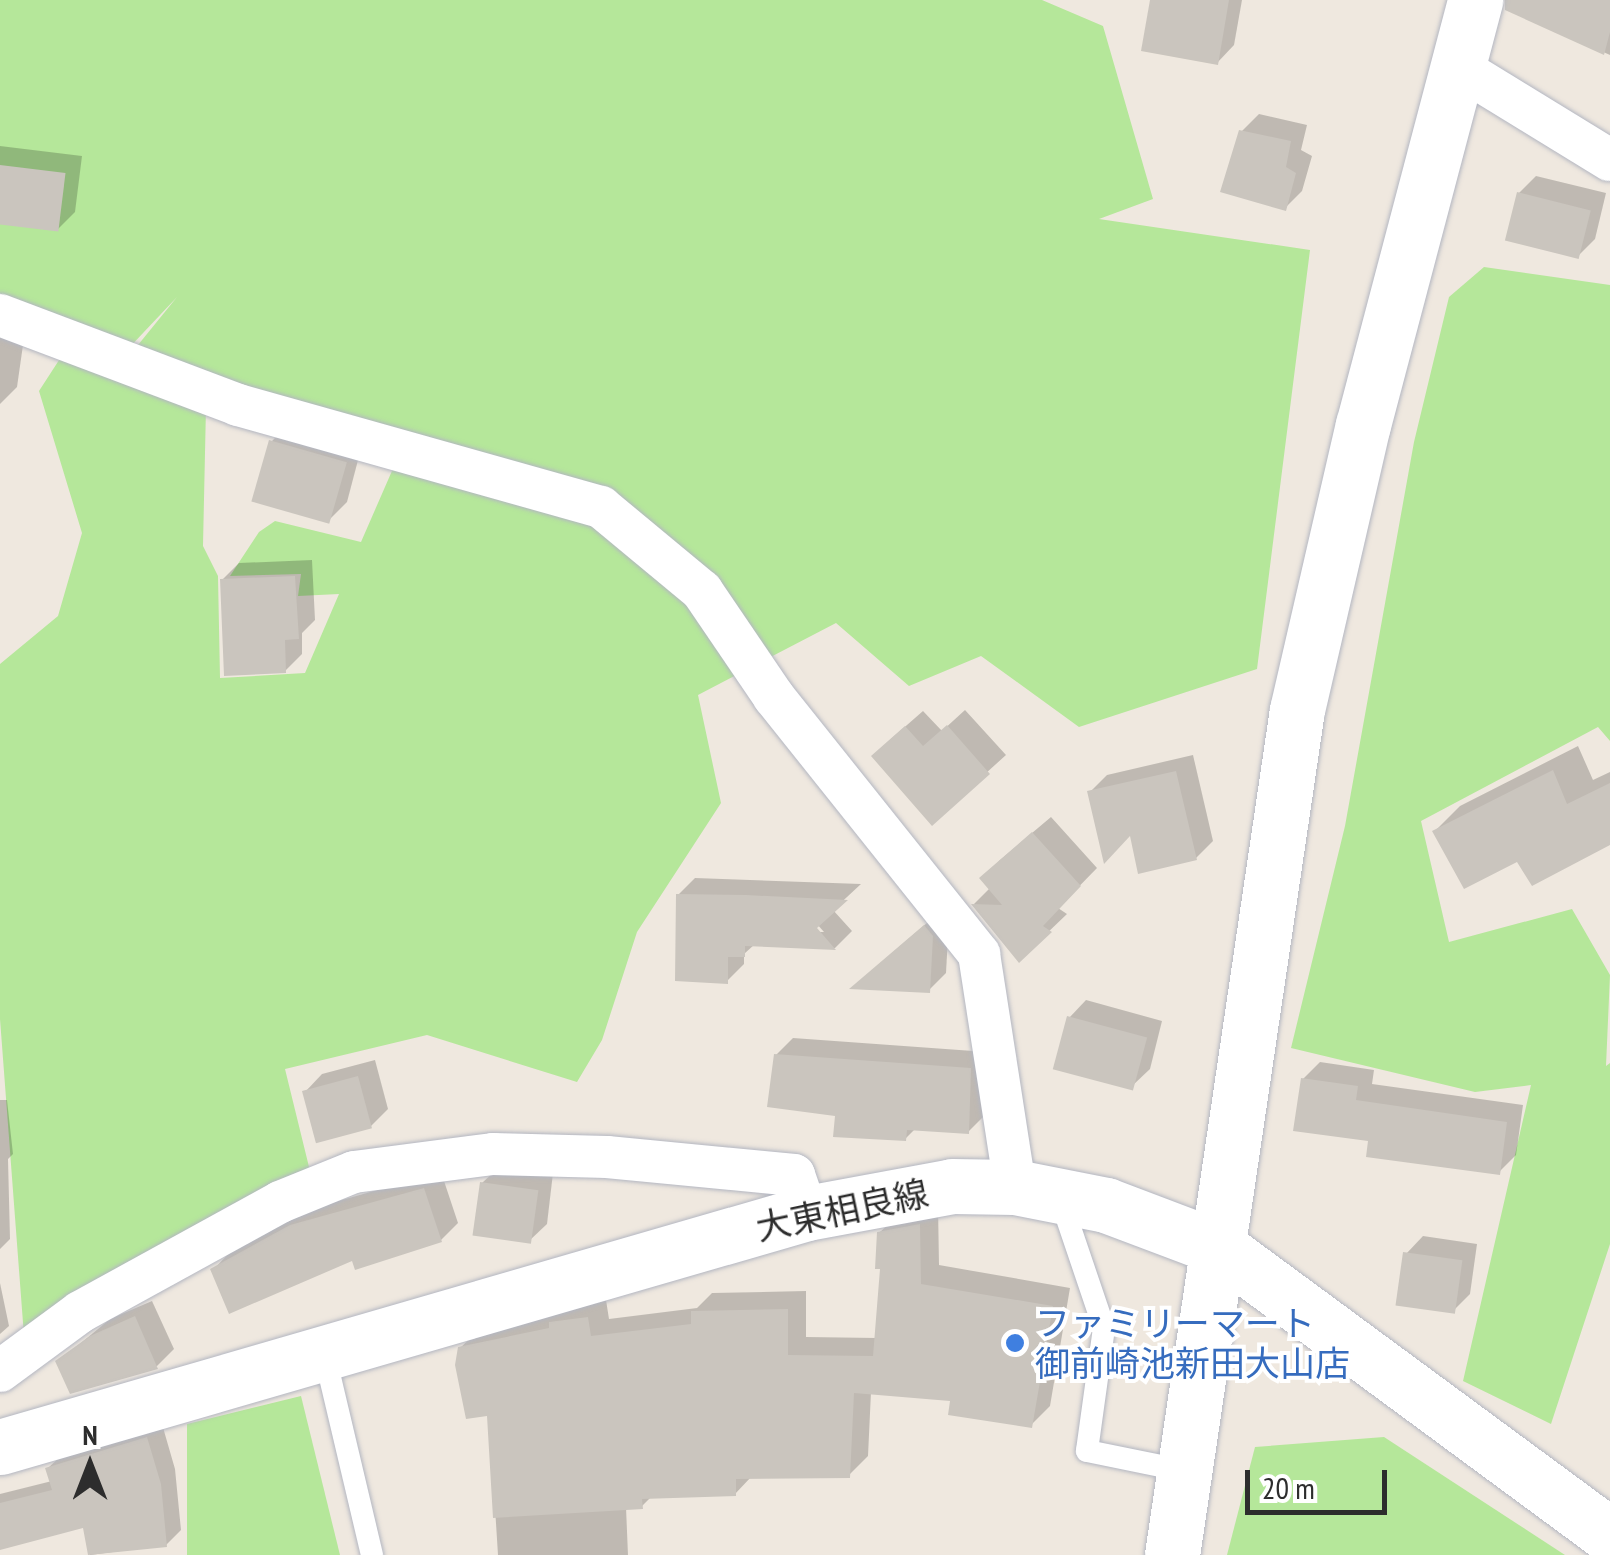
<!DOCTYPE html>
<html>
<head>
<meta charset="utf-8">
<style>
	body { margin:0 }
	#map { position:relative; width:1610px; height:1555px; overflow:hidden; background:#efe8df; font-family:"PT Sans Narrow","Noto Sans JP",sans-serif }
	div>[style] { position:absolute }
	.green>* { inset:0; background:#b5e79a }
	.shadow>* { inset:0; background:#0003 }
	.building>* { inset:0; background:#cac5be; transform-origin:0 0 }
	.roads { filter:drop-shadow(0 0 2px #b3b6c1) drop-shadow(0 0 2px #b3b6c1) }
	.lane>* { height:22px; margin:-11px; padding:0 11px; transform-origin:11px; border-radius:11px; background:#fff }
	.street>* { height:42px; margin:-21px; padding:0 21px; transform-origin:21px; border-radius:21px; background:#fff }
	.secondary>* { height:55px; margin:-27.5px; padding:0 27.5px; transform-origin:27.5px; border-radius:27.5px; background:#fff }
	.dots>* { width:28px; height:28px; translate:-50% -50%; box-sizing:border-box; border:5px solid #fff; border-radius:50% }
	span { translate:-50% -50%; white-space:nowrap; text-align:center; line-height:1.15; -webkit-text-stroke:8px #fff; paint-order:stroke }
	.street-label { font-size:35px; color:#2d2d2d }
	.shop-label { font-size:35px; color:#366cbe }
	.left { translate:0 -50%; text-align:left }
	.north { position:absolute; left:40px; top:1415px; width:100px; height:100px; -webkit-text-stroke:8px #fff; paint-order:stroke; rotate:0deg; font-size:28px; font-weight:700; line-height:40px; text-align:center; color:#2d2d2d }
	.north::after { content:''; display:block; margin:auto; width:35px; height:45px; background:#2d2d2d; clip-path:polygon(50% 0,100% 100%,50% 72%,0 100%) }
	.scale { position:absolute; left:1245px; top:1470px; width:142px; height:45px; box-sizing:border-box; border:5px solid #2d2d2d; border-top:0; padding-left:12px; font-size:30px; line-height:35px; white-space:nowrap; color:#2d2d2d; -webkit-text-stroke:8px #fff; paint-order:stroke }
</style>
</head>
<body>
<div id="map">
	<div class="green">
		<i style="clip-path:polygon(0 0,1042px 0,1103px 26px,1153px 199px,1099px 219px,1310px 250px,1257px 669px,1079px 727px,981px 656px,909px 686px,836px 623px,698px 695px,721px 803px,637px 932px,602px 1040px,577px 1082px,427px 1035px,285px 1069px,310px 1171px,24px 1336px,0 1019px,0 664px,58px 616px,82px 533px,39px 391px,63px 354px,206px 407px,203px 546px,218px 576px,220px 678px,305px 673px,339px 594px,298px 596px,301px 574px,230px 576px,259px 532px,275px 521px,361px 542px,395px 464px,125px 361px,177px 297px,127px 350px,0 304px)"></i>
		<i style="clip-path:polygon(1484px 267px,1610px 285px,1610px 741px,1598px 727px,1421px 821px,1449px 942px,1572px 909px,1610px 975px,1606px 1066px,1610px 1063px,1610px 1244px,1551px 1424px,1463px 1381px,1531px 1085px,1475px 1092px,1291px 1048px,1345px 826px,1414px 442px,1449px 297px)"></i>
		<i style="clip-path:polygon(301px 1396px,340px 1555px,187px 1555px,187px 1424px)"></i>
		<i style="clip-path:polygon(1384px 1437px,1565px 1555px,1227px 1555px,1255px 1447px)"></i>
	</div>
	<div class="shadow">
		<i style="clip-path:polygon(1153px 0,1242px 0,1234px 45px,1217px 63px)"></i>
		<i style="clip-path:polygon(1542px 0,1610px 0,1610px 55px,1532px 20px)"></i>
		<i style="clip-path:polygon(1259px 114px,1307px 125px,1301px 150px,1312px 156px,1302px 191px,1285px 208px,1241px 132px)"></i>
		<i style="clip-path:polygon(0 146px,82px 156px,75px 212px,58px 229px,0 221px)"></i>
		<i style="clip-path:polygon(1536px 176px,1606px 193px,1595px 239px,1578px 256px,1519px 193px)"></i>
		<i style="clip-path:polygon(0 328px,25px 331px,17px 387px,0 404px)"></i>
		<i style="clip-path:polygon(289px 424px,362px 445px,347px 502px,330px 519px,272px 441px)"></i>
		<i style="clip-path:polygon(312px 560px,315px 620px,302px 633px,302px 654px,285px 671px,222px 580px,239px 563px)"></i>
		<i style="clip-path:polygon(965px 710px,1006px 755px,932px 822px,891px 739px,923px 711px,942px 731px)"></i>
		<i style="clip-path:polygon(1578px 746px,1593px 780px,1610px 772px,1610px 842px,1518px 859px,1435px 831px,1460px 806px)"></i>
		<i style="clip-path:polygon(1193px 755px,1213px 841px,1196px 858px,1132px 832px,1090px 792px,1107px 775px)"></i>
		<i style="clip-path:polygon(1051px 817px,1097px 868px,1058px 908px,1067px 914px,1019px 960px,974px 904px,990px 888px,999px 861px)"></i>
		<i style="clip-path:polygon(evenodd,695px 878px,861px 884px,833px 910px,852px 931px,835px 948px,755px 944px,744px 954px,744px 964px,727px 981px,678px 895px,695px 878px,810px 916px,824px 932px,817px 932px,810px 916px)"></i>
		<i style="clip-path:polygon(942px 910px,949px 918px,946px 973px,929px 990px,870px 972px)"></i>
		<i style="clip-path:polygon(1086px 1000px,1162px 1021px,1150px 1069px,1132px 1086px,1069px 1018px)"></i>
		<i style="clip-path:polygon(793px 1038px,987px 1052px,985px 1115px,968px 1132px,916px 1128px,905px 1139px,837px 1113px,776px 1055px)"></i>
		<i style="clip-path:polygon(375px 1060px,388px 1109px,371px 1126px,305px 1092px,322px 1074px)"></i>
		<i style="clip-path:polygon(1320px 1062px,1374px 1070px,1372px 1084px,1523px 1105px,1516px 1155px,1499px 1172px,1303px 1079px)"></i>
		<i style="clip-path:polygon(0 1100px,7px 1100px,13px 1154px,8px 1159px,10px 1239px,0 1249px)"></i>
		<i style="clip-path:polygon(500px 1166px,553px 1173px,547px 1224px,529px 1241px,482px 1183px)"></i>
		<i style="clip-path:polygon(441px 1172px,458px 1223px,441px 1240px,354px 1257px,213px 1270px,230px 1252px,310px 1209px)"></i>
		<i style="clip-path:polygon(938px 1206px,939px 1265px,1070px 1288px,1050px 1406px,1031px 1425px,953px 1399px,871px 1392px,868px 1456px,849px 1475px,752px 1476px,735px 1494px,652px 1496px,642px 1506px,626px 1507px,628px 1555px,498px 1555px,489px 1413px,460px 1348px,480px 1329px,606px 1300px,609px 1319px,697px 1308px,712px 1293px,806px 1291px,806px 1337px,877px 1338px,883px 1267px,879px 1233px,899px 1214px)"></i>
		<i style="clip-path:polygon(1423px 1236px,1477px 1244px,1470px 1294px,1453px 1311px,1406px 1254px)"></i>
		<i style="clip-path:polygon(0 1283px,9px 1326px,0 1334px)"></i>
		<i style="clip-path:polygon(152px 1301px,174px 1349px,157px 1366px,58px 1362px,110px 1319px)"></i>
		<i style="clip-path:polygon(162px 1424px,175px 1469px,181px 1530px,166px 1545px,90px 1555px,85px 1525px,0 1547px,0 1494px,52px 1481px,48px 1468px,63px 1454px)"></i>
	</div>
	<div class="building">
		<i style="clip-path:polygon(1150px 0,1229px 0,1218px 65px,1141px 51px)"></i>
		<i style="clip-path:polygon(1505px 0,1610px 0,1610px 32px,1604px 55px,1505px 10px)"></i>
		<i style="clip-path:polygon(1239px 130px,1291px 141px,1286px 167px,1296px 173px,1286px 211px,1220px 192px)"></i>
		<i style="left:0;top:165px;width:66px;height:59px;rotate:7deg"></i>
		<i style="left:1517px;top:192px;width:76px;height:50px;rotate:14deg"></i>
		<i style="left:269px;top:440px;width:81px;height:64px;rotate:16deg"></i>
		<i style="clip-path:polygon(295px 576px,299px 639px,285px 640px,286px 673px,224px 676px,220px 579px)"></i>
		<i style="clip-path:polygon(947px 725px,990px 774px,932px 826px,871px 756px,905px 726px,923px 746px)"></i>
		<i style="clip-path:polygon(1553px 770px,1567px 804px,1610px 783px,1610px 845px,1532px 886px,1517px 862px,1464px 889px,1432px 831px)"></i>
		<i style="clip-path:polygon(1176px 771px,1197px 860px,1138px 874px,1130px 836px,1104px 864px,1087px 791px)"></i>
		<i style="clip-path:polygon(1032px 832px,1081px 886px,1043px 926px,1052px 932px,1019px 963px,971px 904px,1002px 905px,979px 878px)"></i>
		<i style="clip-path:polygon(676px 894px,746px 895px,848px 900px,817px 928px,836px 950px,745px 946px,745px 957px,728px 957px,728px 984px,675px 981px)"></i>
		<i style="clip-path:polygon(924px 925px,933px 936px,930px 993px,849px 989px)"></i>
		<i style="left:1067px;top:1016px;width:83px;height:55px;rotate:15deg"></i>
		<i style="clip-path:polygon(774px 1054px,971px 1068px,969px 1134px,907px 1130px,906px 1141px,833px 1137px,835px 1116px,767px 1107px)"></i>
		<i style="left:358px;top:1076px;width:54px;height:58px;rotate:75deg"></i>
		<i style="clip-path:polygon(1301px 1078px,1358px 1086px,1356px 1100px,1507px 1122px,1500px 1175px,1366px 1157px,1368px 1141px,1293px 1131px)"></i>
		<i style="left:480px;top:1182px;width:59px;height:54px;rotate:8deg"></i>
		<i style="clip-path:polygon(424px 1188px,442px 1242px,355px 1270px,352px 1261px,229px 1314px,210px 1269px,290px 1225px)"></i>
		<i style="clip-path:polygon(920px 1224px,921px 1284px,1053px 1306px,1032px 1428px,948px 1415px,950px 1401px,854px 1393px,850px 1478px,736px 1479px,736px 1496px,642px 1499px,643px 1509px,493px 1518px,487px 1416px,466px 1419px,455px 1365px,458px 1347px,549px 1328px,549px 1322px,588px 1317px,591px 1336px,691px 1324px,691px 1311px,788px 1309px,788px 1355px,873px 1356px,880px 1269px,875px 1269px,877px 1232px)"></i>
		<i style="left:1403px;top:1252px;width:60px;height:54px;rotate:8deg"></i>
		<i style="clip-path:polygon(135px 1316px,158px 1369px,70px 1394px,55px 1361px,90px 1336px)"></i>
		<i style="clip-path:polygon(147px 1437px,161px 1484px,167px 1547px,88px 1555px,83px 1528px,0 1550px,0 1503px,52px 1490px,45px 1468px)"></i>
	</div>
	<div class="roads">
		<div class="lane">
			<i style="left:1060px;top:1198px;width:137px;rotate:71.3deg"></i>
			<i style="left:1104px;top:1328px;width:124px;rotate:97.9deg"></i>
			<i style="left:1087px;top:1451px;width:100px;rotate:11.5deg"></i>
			<i style="left:324px;top:1352px;width:209px;rotate:76.7deg"></i>
		</div>
		<div class="street">
			<i style="left:1458px;top:67px;width:178px;rotate:31.5deg"></i>
			<i style="left:0;top:315px;width:254px;rotate:20.7deg"></i>
			<i style="left:238px;top:405px;width:377px;rotate:15.7deg"></i>
			<i style="left:601px;top:507px;width:131px;rotate:39.7deg"></i>
			<i style="left:702px;top:591px;width:128px;rotate:55.8deg"></i>
			<i style="left:774px;top:697px;width:329px;rotate:51.4deg"></i>
			<i style="left:979px;top:954px;width:236px;rotate:81.2deg"></i>
			<i style="left:0;top:1371px;width:99px;rotate:-36.4deg"></i>
			<i style="left:80px;top:1312px;width:228px;rotate:-28.8deg"></i>
			<i style="left:280px;top:1202px;width:80px;rotate:-22.1deg"></i>
			<i style="left:354px;top:1172px;width:140px;rotate:-7.4deg"></i>
			<i style="left:493px;top:1154px;width:114px;rotate:1.5deg"></i>
			<i style="left:607px;top:1157px;width:188px;rotate:5.5deg"></i>
			<i style="left:794px;top:1175px;width:40px;rotate:71.1deg"></i>
		</div>
		<div class="secondary">
			<i style="left:0;top:1447px;width:840px;rotate:-16.17deg"></i>
			<i style="left:807px;top:1213px;width:147px;rotate:-10.5deg"></i>
			<i style="left:952px;top:1186px;width:63px;rotate:0.9deg"></i>
			<i style="left:1015px;top:1187px;width:93px;rotate:11.2deg"></i>
			<i style="left:1106px;top:1205px;width:122px;rotate:20.7deg"></i>
			<i style="left:1220px;top:1248px;width:485px;rotate:36.4deg"></i>
			<i style="left:1172px;top:1555px;width:854px;rotate:-81.59deg"></i>
			<i style="left:1297px;top:710px;width:293px;rotate:-77deg"></i>
			<i style="left:1363px;top:425px;width:440px;rotate:-75.2deg"></i>
		</div>
	</div>
	<div class="dots">
		<i style="left:1015px;top:1343px;background:#3f7fe0"></i>
	</div>
	<div class="street-label">
		<span style="left:842px;top:1210px;rotate:-12deg">大東相良線</span>
	</div>
	<div class="shop-label">
		<span class="left" style="left:1035px;top:1343px">ファミリーマート<br>御前崎池新田大山店</span>
	</div>
	<div class="north">N</div>
	<div class="scale">20 m</div>
</div>
</body>
</html>
